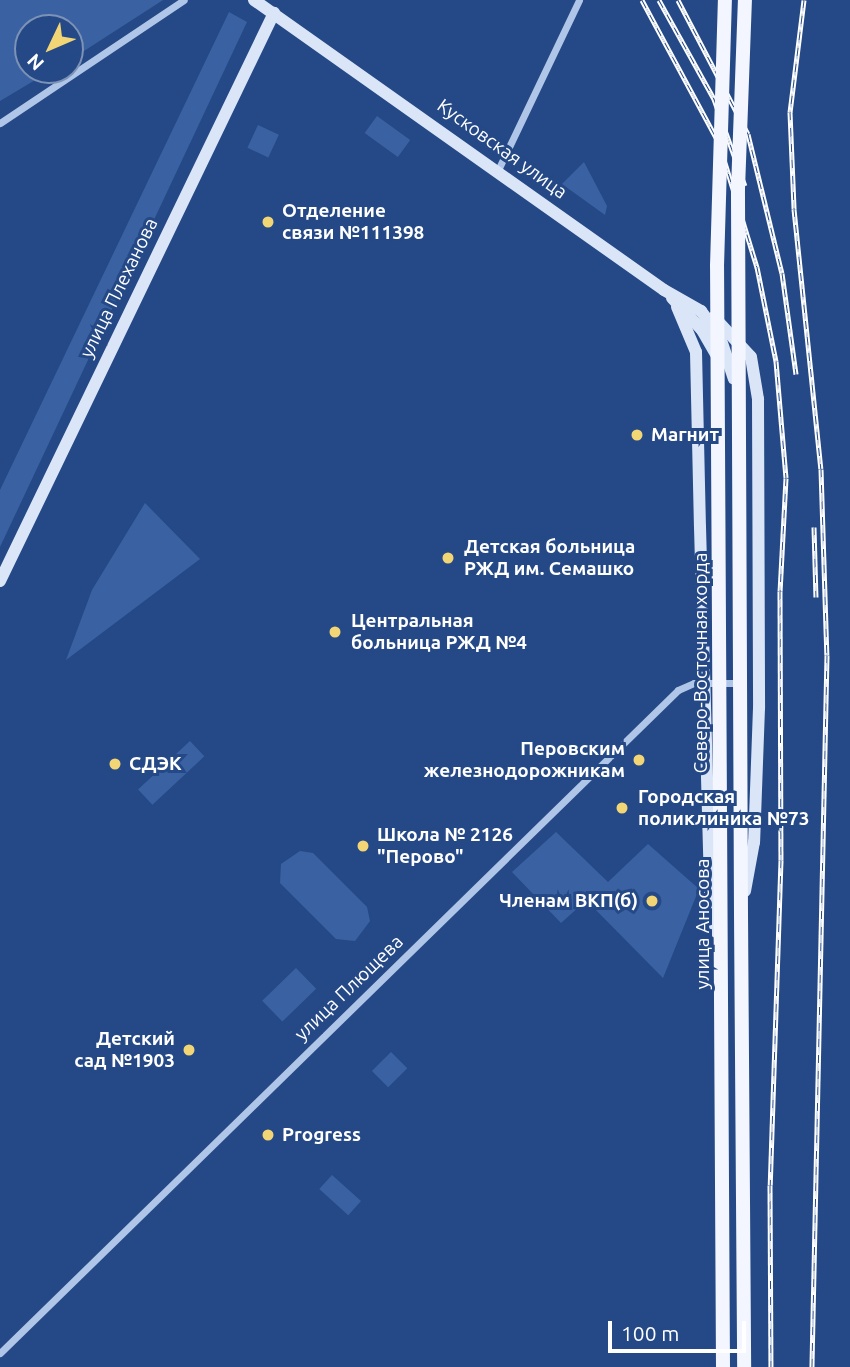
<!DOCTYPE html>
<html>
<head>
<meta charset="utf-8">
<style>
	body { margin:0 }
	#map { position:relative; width:850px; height:1367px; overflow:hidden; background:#254986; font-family:Ubuntu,sans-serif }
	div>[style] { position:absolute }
	.green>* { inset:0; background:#3a62a3; transform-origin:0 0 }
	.street>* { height:7px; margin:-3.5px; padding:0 3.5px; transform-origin:3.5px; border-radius:3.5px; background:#b0c6e8 }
	.secondary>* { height:12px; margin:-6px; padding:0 6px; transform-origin:6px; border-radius:6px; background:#dae5f7 }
	.primary>* { height:14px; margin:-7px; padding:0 7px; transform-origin:7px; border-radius:7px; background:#f3f6fe }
	.rail>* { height:5px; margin-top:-2.5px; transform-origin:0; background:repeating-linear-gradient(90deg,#254986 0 8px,#fff 0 16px); box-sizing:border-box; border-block:2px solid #fff }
	.secondary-bridge>* { height:12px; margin:-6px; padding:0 6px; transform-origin:6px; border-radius:6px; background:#dae5f7 }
	.primary-bridge>* { height:14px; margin:-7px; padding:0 7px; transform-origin:7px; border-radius:7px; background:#f3f6fe }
	.dots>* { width:19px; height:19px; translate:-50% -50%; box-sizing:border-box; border:4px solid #254986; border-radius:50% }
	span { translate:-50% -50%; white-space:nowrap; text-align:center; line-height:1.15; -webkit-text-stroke:6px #254986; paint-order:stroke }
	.street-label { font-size:19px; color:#fff }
	.poi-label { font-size:19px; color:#fff; font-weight:700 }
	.left { translate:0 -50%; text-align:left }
	.right { translate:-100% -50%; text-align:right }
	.north { position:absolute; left:14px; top:14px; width:70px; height:70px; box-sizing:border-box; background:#254986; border:2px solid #7c92b6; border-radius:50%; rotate:226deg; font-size:19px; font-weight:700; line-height:28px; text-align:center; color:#fff }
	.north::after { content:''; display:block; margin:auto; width:24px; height:32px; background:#f2d675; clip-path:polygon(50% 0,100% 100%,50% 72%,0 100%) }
	.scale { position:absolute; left:608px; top:1321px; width:138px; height:32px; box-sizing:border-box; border:4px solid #fff; border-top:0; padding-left:9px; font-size:21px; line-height:24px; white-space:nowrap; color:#fff; -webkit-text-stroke:5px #254986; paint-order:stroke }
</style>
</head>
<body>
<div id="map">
	<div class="green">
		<i style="clip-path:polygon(0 0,163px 0,70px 60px,70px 28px,28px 28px,28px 70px,52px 70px,0 101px)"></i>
		<i style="clip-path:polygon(229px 12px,247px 22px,0 547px,0 490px)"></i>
		<i style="left:377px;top:116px;width:41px;height:21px;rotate:36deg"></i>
		<i style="left:258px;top:125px;width:23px;height:25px;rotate:25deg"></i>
		<i style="clip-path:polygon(584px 162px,607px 206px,605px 215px,562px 184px)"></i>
		<i style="clip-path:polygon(145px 503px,200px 559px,66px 660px,92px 590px)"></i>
		<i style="left:190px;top:741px;width:21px;height:71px;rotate:47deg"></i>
		<i style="clip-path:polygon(556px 832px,608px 882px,648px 844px,699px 889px,663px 978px,592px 906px,581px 905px,561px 923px,512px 872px)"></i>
		<i style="clip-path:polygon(300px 851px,313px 853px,367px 907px,370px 921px,355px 941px,336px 939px,280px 883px,281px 864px)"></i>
		<i style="left:296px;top:968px;width:29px;height:47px;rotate:46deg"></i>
		<i style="left:391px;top:1052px;width:23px;height:27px;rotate:45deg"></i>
		<i style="left:332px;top:1175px;width:39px;height:19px;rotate:42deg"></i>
	</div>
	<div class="street">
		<i style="left:0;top:123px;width:221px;rotate:-33.8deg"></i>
		<i style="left:498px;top:170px;width:188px;rotate:-64.5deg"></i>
		<i style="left:0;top:1353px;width:948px;rotate:-44.36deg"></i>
		<i style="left:678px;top:690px;width:17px;rotate:-24deg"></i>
		<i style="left:694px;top:683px;width:43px"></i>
	</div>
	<div class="secondary">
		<i style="left:254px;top:0;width:502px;rotate:35.27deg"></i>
		<i style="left:664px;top:290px;width:43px;rotate:29.6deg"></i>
		<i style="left:701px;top:311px;width:32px;rotate:54deg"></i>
		<i style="left:720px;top:337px;width:44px;rotate:71.6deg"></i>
		<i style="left:672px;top:298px;width:44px;rotate:46.8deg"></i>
		<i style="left:702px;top:330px;width:32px;rotate:60deg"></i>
		<i style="left:677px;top:307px;width:49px;rotate:67.1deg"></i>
		<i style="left:696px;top:352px;width:175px;rotate:88.7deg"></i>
		<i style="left:714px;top:317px;width:54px;rotate:47.2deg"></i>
		<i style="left:751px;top:357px;width:43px;rotate:80.5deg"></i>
		<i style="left:758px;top:399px;width:309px;rotate:89.8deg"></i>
		<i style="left:759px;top:708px;width:134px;rotate:92.1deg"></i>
		<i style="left:754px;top:842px;width:50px;rotate:100.4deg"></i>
		<i style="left:0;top:581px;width:631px;rotate:-64.25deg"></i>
	</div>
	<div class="primary">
		<i style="left:741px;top:914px;width:453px;rotate:89.6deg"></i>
	</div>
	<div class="rail">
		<i style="left:642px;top:0;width:162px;rotate:61.7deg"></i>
		<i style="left:719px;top:143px;width:130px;rotate:73deg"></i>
		<i style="left:757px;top:267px;width:96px;rotate:78.6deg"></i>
		<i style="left:776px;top:361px;width:117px;rotate:85.1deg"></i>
		<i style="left:786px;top:478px;width:113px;rotate:93deg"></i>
		<i style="left:780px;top:591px;width:269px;rotate:89.8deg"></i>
		<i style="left:781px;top:860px;width:325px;rotate:91.9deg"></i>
		<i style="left:770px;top:1185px;width:182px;rotate:89.7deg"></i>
		<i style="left:659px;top:0;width:113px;rotate:60.9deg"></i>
		<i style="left:714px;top:99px;width:92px;rotate:70.4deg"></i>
		<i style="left:678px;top:0;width:151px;rotate:62.4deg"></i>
		<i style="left:748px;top:134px;width:143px;rotate:76.3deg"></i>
		<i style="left:782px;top:273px;width:102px;rotate:82.1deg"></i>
		<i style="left:804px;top:0;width:113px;rotate:97.1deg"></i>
		<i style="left:790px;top:112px;width:97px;rotate:87.6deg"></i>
		<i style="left:794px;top:209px;width:261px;rotate:84.1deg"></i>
		<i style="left:821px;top:469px;width:186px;rotate:88.2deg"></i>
		<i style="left:827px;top:655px;width:712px;rotate:91.21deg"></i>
		<i style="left:814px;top:527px;width:70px;rotate:88.4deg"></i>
	</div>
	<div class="secondary-bridge">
		<i style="left:700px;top:527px;width:365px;rotate:88.4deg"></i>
		<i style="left:710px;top:892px;width:40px;rotate:81.5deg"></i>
	</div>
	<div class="primary-bridge">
		<i style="left:741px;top:914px;width:725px;rotate:-90.24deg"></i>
		<i style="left:738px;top:189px;width:189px;rotate:-87.9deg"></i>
		<i style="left:723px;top:1367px;width:1101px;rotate:-90.31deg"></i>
		<i style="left:717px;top:266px;width:266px;rotate:-88.3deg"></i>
	</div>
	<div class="dots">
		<i style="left:268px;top:222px;background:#f2d675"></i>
		<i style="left:637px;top:435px;background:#f2d675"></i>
		<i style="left:448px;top:558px;background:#f2d675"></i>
		<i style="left:335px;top:632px;background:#f2d675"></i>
		<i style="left:639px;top:760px;background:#f2d675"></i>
		<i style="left:115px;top:764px;background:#f2d675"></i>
		<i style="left:622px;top:808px;background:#f2d675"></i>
		<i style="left:363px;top:846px;background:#f2d675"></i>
		<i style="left:652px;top:901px;background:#f2d675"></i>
		<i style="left:189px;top:1050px;background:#f2d675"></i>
		<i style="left:268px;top:1135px;background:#f2d675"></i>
	</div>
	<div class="street-label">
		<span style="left:502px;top:149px;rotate:36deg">Кусковская улица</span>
		<span style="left:119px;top:288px;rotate:-64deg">улица Плеханова</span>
		<span style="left:701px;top:663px;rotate:-90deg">Северо-Восточная хорда</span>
		<span style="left:703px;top:924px;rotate:-90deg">улица Аносова</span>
		<span style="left:349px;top:988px;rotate:-44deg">улица Плющева</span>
	</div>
	<div class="poi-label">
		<span class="left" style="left:282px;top:222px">Отделение<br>связи №111398</span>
		<span class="left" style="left:651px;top:435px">Магнит</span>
		<span class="left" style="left:464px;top:558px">Детская больница<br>РЖД им. Семашко</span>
		<span class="left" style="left:351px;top:632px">Центральная<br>больница РЖД №4</span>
		<span class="right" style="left:625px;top:760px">Перовским<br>железнодорожникам</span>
		<span class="left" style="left:129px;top:764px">СДЭК</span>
		<span class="left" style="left:638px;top:808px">Городская<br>поликлиника №73</span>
		<span class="left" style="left:377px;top:846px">Школа № 2126<br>"Перово"</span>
		<span class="right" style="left:638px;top:901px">Членам ВКП(б)</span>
		<span class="right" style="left:175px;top:1050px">Детский<br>сад №1903</span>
		<span class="left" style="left:282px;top:1135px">Progress</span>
	</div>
	<div class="north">N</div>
	<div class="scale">100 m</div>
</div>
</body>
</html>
